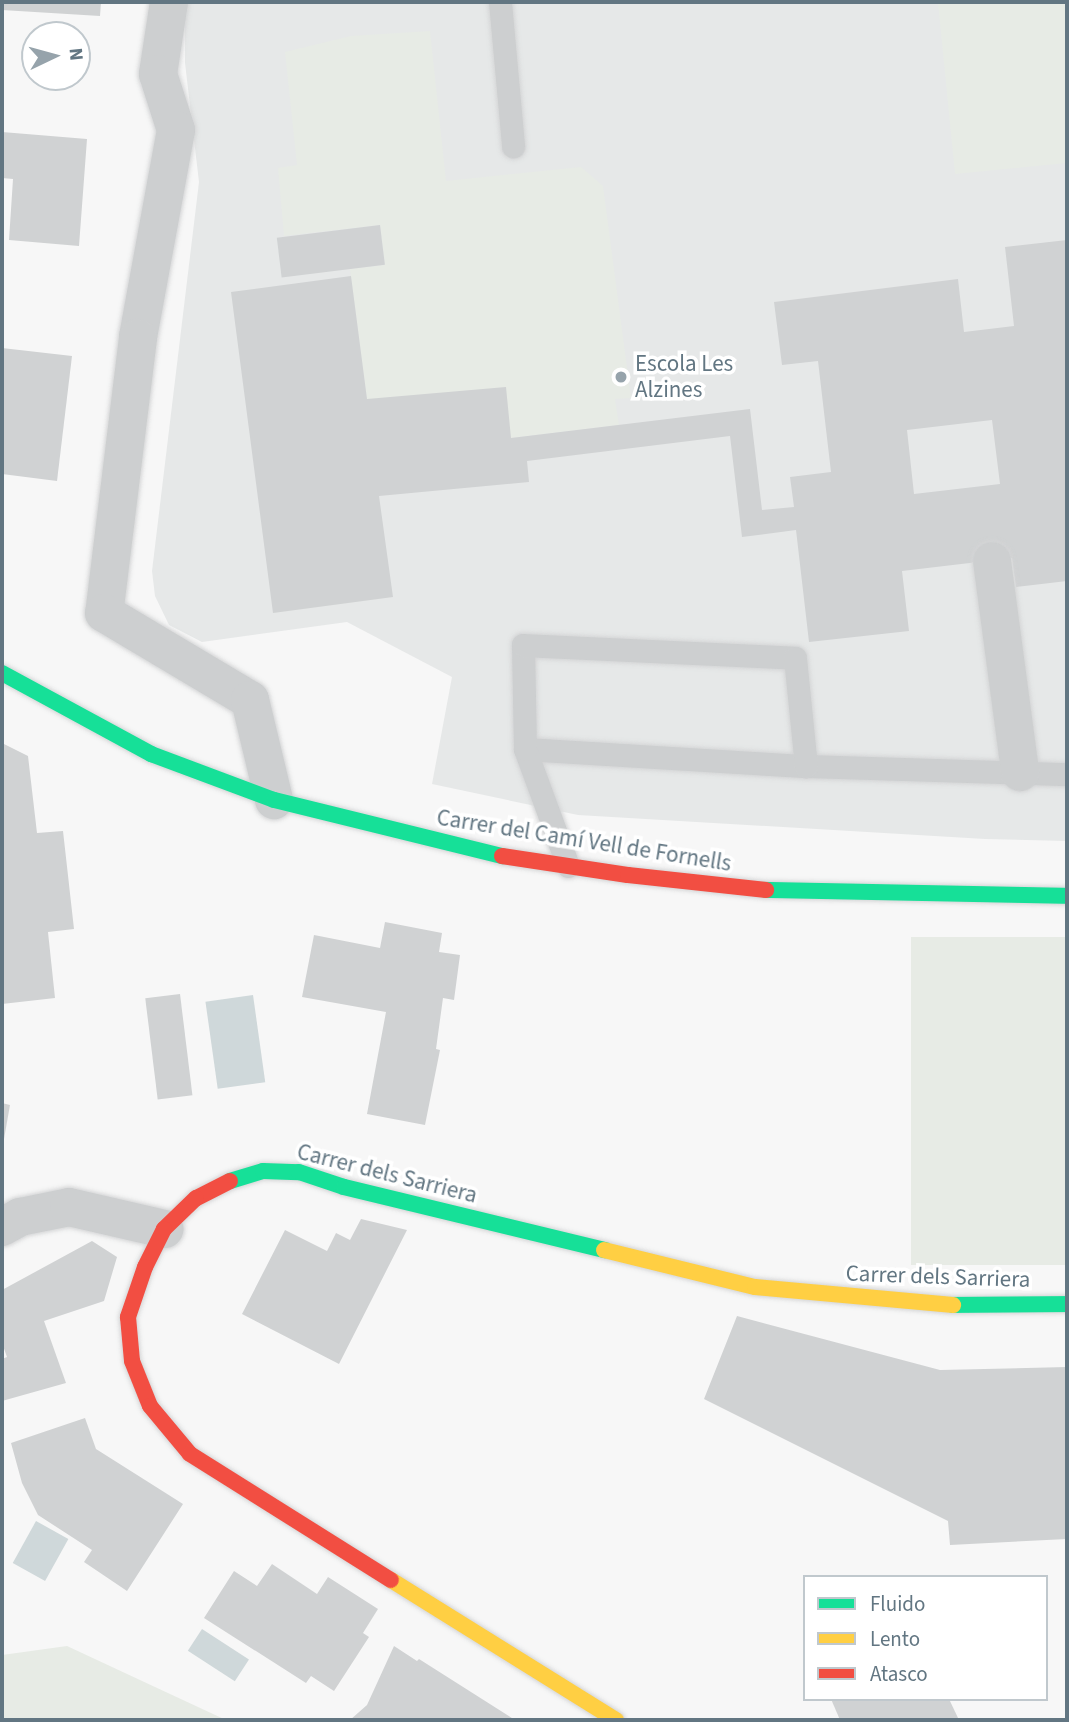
<!DOCTYPE html>
<html>
<head>
<meta charset="utf-8">
<style>
	body { margin:0 }
	#map { position:relative; width:1069px; height:1722px; overflow:hidden; background:#f7f7f7; font-family:"Source Sans 3",sans-serif }
	div>[style] { position:absolute }
	.built>* { inset:0; background:#e6e8e8 }
	.green>* { inset:0; background:#e7ebe5; transform-origin:0 0 }
	.water>* { inset:0; background:#cfd8da; transform-origin:0 0 }
	.building>* { inset:0; background:#d0d2d3; transform-origin:0 0 }
	.roads { filter:drop-shadow(0 0 2px #d4d5d6) drop-shadow(0 0 2px #d4d5d6) }
	.lane>* { height:23px; margin:-11.5px; padding:0 11.5px; transform-origin:11.5px; border-radius:11.5px; background:#cdcfd0 }
	.street>* { height:38px; margin:-19px; padding:0 19px; transform-origin:19px; border-radius:19px; background:#cdcfd0 }
	.fast>* { height:16px; margin:-8px; padding:0 8px; transform-origin:8px; border-radius:8px; background:#16e098 }
	.slow>* { height:16px; margin:-8px; padding:0 8px; transform-origin:8px; border-radius:8px; background:#ffcf43 }
	.jam>* { height:16px; margin:-8px; padding:0 8px; transform-origin:8px; border-radius:8px; background:#f24e42 }
	.dots>* { width:19px; height:19px; translate:-50% -50%; box-sizing:border-box; border:4px solid #fff; border-radius:50% }
	span { translate:-50% -50%; white-space:nowrap; text-align:center; line-height:1.15; -webkit-text-stroke:7px #fff; paint-order:stroke }
	.poi-label { font-size:23px; color:#627682 }
	.left { translate:0 -50%; text-align:left }
	.street-label { font-size:23px; color:#627682 }
	.frame { position:absolute; inset:0; border:4px solid #627682; pointer-events:none }
	.legend { position:absolute; left:803px; top:1575px; width:245px; height:126px; box-sizing:border-box; background:#fff; border:2px solid #c0c8cd; margin:0; padding:9px 12px; list-style:none; font-size:21px; color:#627682 }
	.legend li { display:flex; align-items:center; gap:14px; height:35px }
	.legend b { width:35px; border:2px solid #c0c8cd }
	.north { position:absolute; left:21px; top:21px; width:70px; height:70px; box-sizing:border-box; background:#fff; border:2px solid #c0c8cd; border-radius:50%; rotate:85deg; font-size:19px; font-weight:700; line-height:28px; text-align:center; color:#627682 }
	.north::after { content:''; display:block; margin:auto; width:24px; height:32px; background:#96a3ab; clip-path:polygon(50% 0,100% 100%,50% 72%,0 100%) }
</style>
</head>
<body>
<div id="map">
	<div class="built">
		<i style="clip-path:polygon(185px 2px,1067px 2px,1067px 841px,985px 839px,578px 815px,432px 784px,452px 677px,347px 622px,202px 642px,169px 625px,155px 596px,152px 571px,199px 182px,185px 63px)"></i>
	</div>
	<div class="green">
		<i style="clip-path:polygon(938px 2px,1067px 2px,1067px 163px,955px 174px)"></i>
		<i style="clip-path:polygon(430px 31px,446px 181px,581px 167px,603px 186px,631px 398px,615px 399px,619px 425px,511px 438px,367px 399px,350px 269px,385px 265px,380px 225px,284px 236px,278px 168px,297px 165px,285px 52px,351px 36px)"></i>
		<i style="left:1067px;top:937px;width:328px;height:156px;rotate:90deg"></i>
		<i style="clip-path:polygon(67px 1646px,155px 1687px,226px 1720px,2px 1720px,2px 1655px)"></i>
	</div>
	<div class="water">
		<i style="left:253px;top:995px;width:88px;height:48px;rotate:82deg"></i>
		<i style="left:36px;top:1521px;width:37px;height:48px;rotate:29deg"></i>
		<i style="left:202px;top:1629px;width:56px;height:26px;rotate:33deg"></i>
	</div>
	<div class="building">
		<i style="clip-path:polygon(2px 2px,101px 2px,100px 16px,2px 10px)"></i>
		<i style="clip-path:polygon(2px 132px,87px 139px,79px 246px,9px 240px,13px 179px,2px 178px)"></i>
		<i style="left:380px;top:225px;width:40px;height:104px;rotate:83deg"></i>
		<i style="clip-path:polygon(evenodd,1067px 240px,1067px 581px,1016px 587px,1012px 558px,902px 571px,909px 631px,809px 642px,796px 530px,742px 537px,730px 436px,527px 461px,529px 482px,379px 496px,393px 597px,273px 613px,231px 292px,351px 276px,367px 399px,506px 387px,511px 438px,750px 409px,762px 510px,794px 507px,790px 477px,831px 472px,818px 361px,782px 365px,774px 302px,958px 279px,964px 332px,1014px 326px,1005px 247px,1067px 240px,992px 420px,1000px 484px,914px 494px,907px 430px,992px 420px)"></i>
		<i style="clip-path:polygon(2px 348px,72px 356px,57px 481px,2px 474px)"></i>
		<i style="clip-path:polygon(2px 743px,28px 756px,37px 833px,63px 831px,74px 929px,48px 932px,55px 998px,2px 1004px)"></i>
		<i style="clip-path:polygon(385px 922px,442px 933px,439px 952px,460px 955px,454px 1000px,443px 998px,436px 1049px,440px 1050px,425px 1125px,367px 1114px,386px 1012px,302px 997px,314px 935px,380px 948px)"></i>
		<i style="left:180px;top:994px;width:102px;height:35px;rotate:83deg"></i>
		<i style="clip-path:polygon(2px 1103px,10px 1105px,4px 1139px,2px 1139px)"></i>
		<i style="clip-path:polygon(361px 1219px,407px 1230px,339px 1364px,242px 1314px,285px 1230px,327px 1251px,336px 1233px,350px 1240px)"></i>
		<i style="clip-path:polygon(92px 1241px,117px 1257px,104px 1301px,44px 1321px,66px 1383px,2px 1401px,2px 1359px,7px 1357px,2px 1343px,2px 1290px)"></i>
		<i style="clip-path:polygon(737px 1316px,940px 1370px,1067px 1367px,1067px 1539px,950px 1545px,948px 1521px,704px 1399px)"></i>
		<i style="clip-path:polygon(85px 1418px,96px 1449px,183px 1504px,127px 1591px,84px 1562px,92px 1550px,38px 1515px,22px 1483px,11px 1443px)"></i>
		<i style="clip-path:polygon(272px 1564px,317px 1594px,328px 1577px,378px 1609px,363px 1633px,369px 1637px,334px 1691px,311px 1676px,306px 1683px,204px 1618px,234px 1571px,257px 1586px)"></i>
		<i style="clip-path:polygon(394px 1646px,417px 1661px,419px 1659px,515px 1720px,350px 1720px,367px 1705px)"></i>
		<i style="clip-path:polygon(831px 1699px,949px 1699px,959px 1720px,840px 1720px)"></i>
	</div>
	<div class="roads">
		<div class="lane">
			<i style="left:500px;top:2px;width:145px;rotate:84.8deg"></i>
			<i style="left:525px;top:749px;width:282px;rotate:3.5deg"></i>
			<i style="left:806px;top:766px;width:261px;rotate:1.8deg"></i>
			<i style="left:568px;top:866px;width:125px;rotate:-110.2deg"></i>
			<i style="left:525px;top:749px;width:104px;rotate:-91.1deg"></i>
			<i style="left:523px;top:645px;width:272px;rotate:2.7deg"></i>
			<i style="left:795px;top:658px;width:109px;rotate:84.2deg"></i>
		</div>
		<div class="street">
			<i style="left:169px;top:2px;width:73px;rotate:98.7deg"></i>
			<i style="left:158px;top:74px;width:59px;rotate:72.2deg"></i>
			<i style="left:176px;top:130px;width:211px;rotate:100.4deg"></i>
			<i style="left:138px;top:338px;width:277px;rotate:97deg"></i>
			<i style="left:104px;top:613px;width:170px;rotate:30.8deg"></i>
			<i style="left:250px;top:700px;width:103px;rotate:76.5deg"></i>
			<i style="left:992px;top:561px;width:213px;rotate:82.4deg"></i>
			<i style="left:2px;top:1227px;width:21px;rotate:-29deg"></i>
			<i style="left:20px;top:1217px;width:50px;rotate:-11.5deg"></i>
			<i style="left:69px;top:1207px;width:98px;rotate:13deg"></i>
		</div>
		<div class="fast">
			<i style="left:2px;top:673px;width:170px;rotate:28.5deg"></i>
			<i style="left:151px;top:754px;width:131px;rotate:20.5deg"></i>
			<i style="left:274px;top:800px;width:235px;rotate:13.8deg"></i>
			<i style="left:766px;top:890px;width:301px;rotate:1.1deg"></i>
			<i style="left:230px;top:1181px;width:34px;rotate:-17deg"></i>
			<i style="left:263px;top:1171px;width:36px;rotate:2deg"></i>
			<i style="left:299px;top:1172px;width:47px;rotate:18.4deg"></i>
			<i style="left:344px;top:1187px;width:268px;rotate:13.6deg"></i>
			<i style="left:953px;top:1305px;width:114px;rotate:-0.5deg"></i>
		</div>
		<div class="slow">
			<i style="left:604px;top:1250px;width:155px;rotate:13.8deg"></i>
			<i style="left:755px;top:1287px;width:199px;rotate:5.2deg"></i>
			<i style="left:391px;top:1580px;width:265px;rotate:31.9deg"></i>
		</div>
		<div class="jam">
			<i style="left:502px;top:856px;width:127px;rotate:8.6deg"></i>
			<i style="left:628px;top:875px;width:139px;rotate:6.2deg"></i>
			<i style="left:230px;top:1181px;width:38px;rotate:153deg"></i>
			<i style="left:196px;top:1198px;width:45px;rotate:135.9deg"></i>
			<i style="left:164px;top:1229px;width:42px;rotate:116.6deg"></i>
			<i style="left:145px;top:1267px;width:53px;rotate:108.8deg"></i>
			<i style="left:128px;top:1317px;width:44px;rotate:84.8deg"></i>
			<i style="left:132px;top:1361px;width:48px;rotate:68.2deg"></i>
			<i style="left:150px;top:1406px;width:62px;rotate:50.2deg"></i>
			<i style="left:190px;top:1454px;width:237px;rotate:32.1deg"></i>
		</div>
	</div>
	<div class="dots">
		<i style="left:621px;top:377px;background:#96a3ab"></i>
	</div>
	<div class="poi-label">
		<span class="left" style="left:635px;top:377px">Escola Les<br>Alzines</span>
	</div>
	<div class="street-label">
		<span style="left:584px;top:841px;rotate:9deg">Carrer del Camí Vell de Fornells</span>
		<span style="left:387px;top:1174px;rotate:14deg">Carrer dels Sarriera</span>
		<span style="left:938px;top:1277px;rotate:2deg">Carrer dels Sarriera</span>
	</div>
	<div class="frame"></div>
	<ul class="legend">
	<li><b style="height:9px;background:#16e098"></b>Fluido</li>
	<li><b style="height:9px;background:#ffcf43"></b>Lento</li>
	<li><b style="height:9px;background:#f24e42"></b>Atasco</li>
	</ul>
	<div class="north">N</div>
</div>
</body>
</html>
